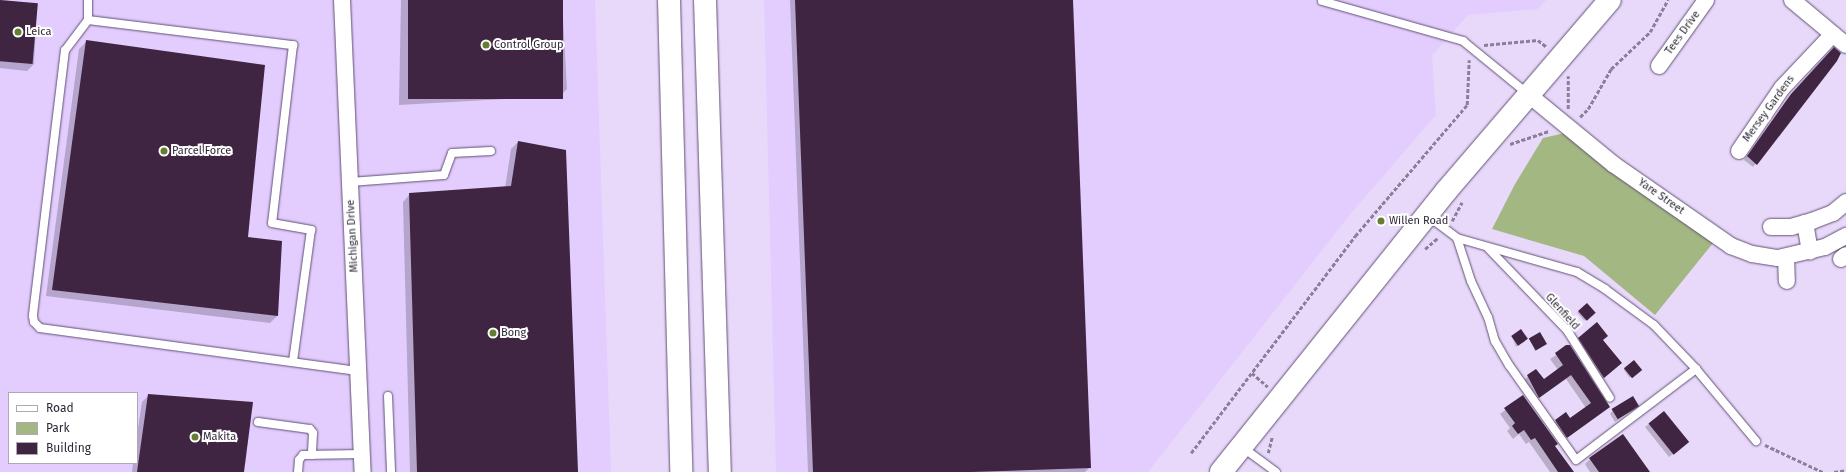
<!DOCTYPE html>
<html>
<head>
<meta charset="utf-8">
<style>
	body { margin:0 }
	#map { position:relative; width:1846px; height:472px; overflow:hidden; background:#e8d9fb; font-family:"Fira Sans",sans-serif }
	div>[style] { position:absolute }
	.built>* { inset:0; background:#e3cdfe }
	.green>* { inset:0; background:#a3b783 }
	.shadow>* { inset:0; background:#0003; transform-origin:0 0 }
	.building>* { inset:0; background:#3f2541; transform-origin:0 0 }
	.path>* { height:2.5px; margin-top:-1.25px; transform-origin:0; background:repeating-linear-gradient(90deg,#8a7f98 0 4px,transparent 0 6px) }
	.roads { filter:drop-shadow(0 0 1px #615074) drop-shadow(0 0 1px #615074) }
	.lane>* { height:8px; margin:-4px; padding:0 4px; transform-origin:4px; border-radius:4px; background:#fff }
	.street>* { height:16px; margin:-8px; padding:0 8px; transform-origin:8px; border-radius:8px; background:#fff }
	.secondary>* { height:22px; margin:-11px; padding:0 11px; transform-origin:11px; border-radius:11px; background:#fff }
	.highway>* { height:22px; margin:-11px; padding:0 11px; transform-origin:11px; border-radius:11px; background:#fff }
	.dots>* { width:11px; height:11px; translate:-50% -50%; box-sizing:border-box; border:2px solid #fff; border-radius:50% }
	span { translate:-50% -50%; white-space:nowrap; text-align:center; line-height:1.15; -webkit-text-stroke:4px #fff; paint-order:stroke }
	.poi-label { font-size:11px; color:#2f2737 }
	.left { translate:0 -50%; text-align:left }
	.street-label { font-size:11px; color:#2f2737 }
	.legend { position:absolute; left:8px; top:392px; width:130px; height:72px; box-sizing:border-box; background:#fff; border:1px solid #aca9af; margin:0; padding:5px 7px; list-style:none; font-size:12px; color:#2f2737 }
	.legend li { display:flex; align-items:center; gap:8px; height:20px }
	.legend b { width:20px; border:1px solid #aca9af }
</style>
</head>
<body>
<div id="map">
	<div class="built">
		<i style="clip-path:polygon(evenodd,0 0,595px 0,611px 472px,0 472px,0 0,9px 393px,137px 393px,137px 463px,9px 463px,9px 393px)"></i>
		<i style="clip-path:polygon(764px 0,1546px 0,1538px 9px,1468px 15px,1432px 56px,1436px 115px,1352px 212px,1148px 472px,776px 472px)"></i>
	</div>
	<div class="green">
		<i style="clip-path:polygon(1565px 133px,1713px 243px,1655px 315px,1584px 256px,1492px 229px,1515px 184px,1543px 138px)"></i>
	</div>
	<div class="shadow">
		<i style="clip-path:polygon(0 0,37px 4px,34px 64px,27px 71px,0 68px)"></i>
		<i style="clip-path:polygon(401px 0,562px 0,567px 89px,560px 96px,399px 105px)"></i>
		<i style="clip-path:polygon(790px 0,1072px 0,1090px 467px,1085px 472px,808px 472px)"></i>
		<i style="clip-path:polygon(86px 42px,246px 238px,280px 242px,277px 316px,270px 323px,46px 296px,79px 49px)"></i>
		<i style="clip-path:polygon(1830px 52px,1792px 119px,1753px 167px,1744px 160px,1788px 99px)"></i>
		<i style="clip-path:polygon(518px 142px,577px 472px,410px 472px,403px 202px,410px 194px,505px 188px,511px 149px)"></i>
		<i style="left:1587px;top:304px;width:11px;height:13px;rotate:49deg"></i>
		<i style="clip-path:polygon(1512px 336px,1525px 341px,1516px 347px)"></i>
		<i style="clip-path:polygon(1579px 339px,1602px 340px,1617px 366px,1600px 381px,1576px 342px)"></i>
		<i style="clip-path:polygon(1530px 340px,1544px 345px,1535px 351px)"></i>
		<i style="clip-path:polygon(1570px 346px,1608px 407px,1562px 440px,1550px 426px,1566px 414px,1570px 419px,1586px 408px,1566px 379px,1533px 402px,1523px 382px,1528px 376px,1543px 380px,1558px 370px,1550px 359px)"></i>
		<i style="left:1634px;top:362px;width:10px;height:13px;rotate:53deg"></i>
		<i style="clip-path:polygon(149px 395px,242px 472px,132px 472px,133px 463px,137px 463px,137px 435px,142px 402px)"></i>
		<i style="clip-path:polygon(1523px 396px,1554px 447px,1567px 472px,1550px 472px,1529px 442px,1526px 444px,1519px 434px,1513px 439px,1507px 431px,1510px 428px,1500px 414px)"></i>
		<i style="clip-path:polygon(1634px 409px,1615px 422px,1610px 414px,1613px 410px)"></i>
		<i style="clip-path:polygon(1649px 424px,1684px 445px,1669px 457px,1645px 427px)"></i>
		<i style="clip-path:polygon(1590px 459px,1649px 472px,1590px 472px,1585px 464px)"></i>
	</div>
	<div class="building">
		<i style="left:0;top:0;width:38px;height:61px;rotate:5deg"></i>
		<i style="left:408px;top:0;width:155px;height:99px"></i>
		<i style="clip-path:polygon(795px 0,1073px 0,1091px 468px,971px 472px,813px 472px)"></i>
		<i style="clip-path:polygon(86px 40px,265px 65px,248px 237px,282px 241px,278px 316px,52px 290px)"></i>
		<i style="clip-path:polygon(1834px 47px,1841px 53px,1837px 61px,1757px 165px,1747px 156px,1791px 94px)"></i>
		<i style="clip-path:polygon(518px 141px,566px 150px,578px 472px,417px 472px,409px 193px,511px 186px)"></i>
		<i style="left:1587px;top:303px;width:13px;height:12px;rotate:48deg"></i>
		<i style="clip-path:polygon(1597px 322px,1608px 336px,1603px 340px,1622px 363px,1604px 378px,1578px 338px)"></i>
		<i style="left:1521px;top:329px;width:12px;height:12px;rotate:55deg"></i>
		<i style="left:1540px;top:332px;width:14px;height:13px;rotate:60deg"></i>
		<i style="clip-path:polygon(1566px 345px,1570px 345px,1610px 407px,1567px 438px,1555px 420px,1566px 412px,1570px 418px,1591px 403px,1571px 375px,1539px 398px,1527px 375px,1536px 369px,1544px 379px,1563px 365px,1555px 353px)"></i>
		<i style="left:1634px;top:360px;width:13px;height:13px;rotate:51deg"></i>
		<i style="clip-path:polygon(148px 394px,253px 402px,244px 472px,137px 472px)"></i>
		<i style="clip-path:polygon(1523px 395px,1558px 444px,1555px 446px,1574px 472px,1558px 472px,1535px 438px,1531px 440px,1524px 430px,1518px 434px,1512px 426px,1515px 423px,1504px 408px)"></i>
		<i style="left:1633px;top:396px;width:12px;height:25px;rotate:59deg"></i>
		<i style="left:1664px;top:411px;width:40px;height:20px;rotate:51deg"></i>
		<i style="clip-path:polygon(1623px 434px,1650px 472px,1599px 472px,1589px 458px)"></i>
	</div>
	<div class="path">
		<i style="left:1484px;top:45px;width:54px;rotate:-5.3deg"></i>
		<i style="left:1538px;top:40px;width:11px;rotate:38deg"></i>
		<i style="left:1568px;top:109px;width:33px;rotate:-90deg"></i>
		<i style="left:1580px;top:117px;width:11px;rotate:-45deg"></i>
		<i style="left:1588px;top:109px;width:46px;rotate:-60.1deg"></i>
		<i style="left:1611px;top:69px;width:54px;rotate:-43.5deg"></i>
		<i style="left:1650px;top:32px;width:37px;rotate:-61deg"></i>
		<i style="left:1510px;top:144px;width:41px;rotate:-18.4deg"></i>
		<i style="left:1452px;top:221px;width:21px;rotate:-62deg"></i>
		<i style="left:1425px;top:249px;width:18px;rotate:-41deg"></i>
		<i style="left:1252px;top:373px;width:21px;rotate:41deg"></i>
		<i style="left:1765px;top:445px;width:64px;rotate:25deg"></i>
		<i style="left:1191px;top:453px;width:272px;rotate:-52.9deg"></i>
		<i style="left:1355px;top:236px;width:172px;rotate:-49.5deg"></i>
		<i style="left:1467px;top:105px;width:45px;rotate:-87.5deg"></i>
		<i style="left:1268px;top:453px;width:16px;rotate:-76deg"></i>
		<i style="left:1834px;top:472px;width:12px;rotate:-9deg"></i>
	</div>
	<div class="roads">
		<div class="lane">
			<i style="left:88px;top:0;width:20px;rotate:90deg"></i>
			<i style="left:88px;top:20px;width:207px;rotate:7deg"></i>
			<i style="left:293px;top:45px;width:179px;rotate:96.7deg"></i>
			<i style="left:272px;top:223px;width:40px;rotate:10deg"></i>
			<i style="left:311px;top:230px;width:133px;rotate:97.8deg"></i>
			<i style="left:1322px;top:1px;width:147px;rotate:15.8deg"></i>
			<i style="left:1463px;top:41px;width:84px;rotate:39.2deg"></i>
			<i style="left:88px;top:20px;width:38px;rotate:127deg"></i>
			<i style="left:65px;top:50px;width:268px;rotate:96.9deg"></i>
			<i style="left:33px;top:316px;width:6px;rotate:81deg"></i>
			<i style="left:34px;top:322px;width:8px;rotate:45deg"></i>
			<i style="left:40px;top:328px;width:322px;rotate:7.7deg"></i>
			<i style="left:350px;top:182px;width:94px;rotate:-4.3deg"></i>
			<i style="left:444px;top:175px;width:23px;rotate:-70deg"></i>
			<i style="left:452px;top:153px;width:39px;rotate:-3deg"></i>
			<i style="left:1428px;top:216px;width:36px;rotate:37deg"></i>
			<i style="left:1457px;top:238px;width:125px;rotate:15.8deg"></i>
			<i style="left:1577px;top:272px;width:33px;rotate:31deg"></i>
			<i style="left:1605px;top:289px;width:61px;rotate:36.3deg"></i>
			<i style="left:1654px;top:325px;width:61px;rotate:46.3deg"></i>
			<i style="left:1696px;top:369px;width:94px;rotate:50.2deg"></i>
			<i style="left:1457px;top:238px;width:45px;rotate:72deg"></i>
			<i style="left:1471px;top:281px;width:40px;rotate:65deg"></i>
			<i style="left:1488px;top:317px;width:25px;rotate:74deg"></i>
			<i style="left:1495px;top:341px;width:28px;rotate:60deg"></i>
			<i style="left:1509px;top:365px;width:116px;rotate:54.8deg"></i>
			<i style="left:1576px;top:460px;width:151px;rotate:-37.2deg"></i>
			<i style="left:1488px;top:248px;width:114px;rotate:46.1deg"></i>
			<i style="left:1567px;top:330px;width:80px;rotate:57.7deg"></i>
			<i style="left:388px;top:396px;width:76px;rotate:87.7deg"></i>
			<i style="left:258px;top:422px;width:52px;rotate:7.7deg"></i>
			<i style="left:310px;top:429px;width:5px;rotate:53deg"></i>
			<i style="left:313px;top:433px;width:22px;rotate:93deg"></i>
			<i style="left:1242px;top:447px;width:42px;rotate:36.3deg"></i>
			<i style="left:298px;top:472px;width:12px;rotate:-85deg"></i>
			<i style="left:299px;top:460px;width:6px;rotate:-51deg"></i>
			<i style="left:303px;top:455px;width:60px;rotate:-1deg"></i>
		</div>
		<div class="street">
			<i style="left:342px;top:0;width:472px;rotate:87.5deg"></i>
			<i style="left:1792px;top:0;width:70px;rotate:39.8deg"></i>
			<i style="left:1659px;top:66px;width:81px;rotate:-54.5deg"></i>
			<i style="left:1529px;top:95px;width:109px;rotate:39.4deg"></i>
			<i style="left:1613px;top:164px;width:144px;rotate:34.8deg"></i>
			<i style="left:1731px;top:246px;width:22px;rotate:21deg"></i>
			<i style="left:1752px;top:254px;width:26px;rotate:9deg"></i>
			<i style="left:1778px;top:258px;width:48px;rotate:-13.2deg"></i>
			<i style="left:1825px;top:247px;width:24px;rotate:-28deg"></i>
			<i style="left:1739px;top:151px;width:76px;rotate:-55.7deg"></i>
			<i style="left:1782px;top:88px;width:74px;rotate:-46.6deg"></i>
			<i style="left:1805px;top:223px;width:29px;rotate:80deg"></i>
			<i style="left:1771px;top:227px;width:20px"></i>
			<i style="left:1791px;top:227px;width:22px;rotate:-16deg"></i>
			<i style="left:1812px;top:221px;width:22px;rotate:-21deg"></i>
			<i style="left:1833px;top:213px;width:17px;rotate:-40deg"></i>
			<i style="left:1786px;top:257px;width:24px;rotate:88deg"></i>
			<i style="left:1841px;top:259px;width:6px;rotate:-39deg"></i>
		</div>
		<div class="secondary">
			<i style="left:1221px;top:472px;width:361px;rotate:-51.3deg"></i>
			<i style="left:1447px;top:190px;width:250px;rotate:-49.4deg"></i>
		</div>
		<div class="highway">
			<i style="left:669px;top:0;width:472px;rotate:88.5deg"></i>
			<i style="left:705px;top:0;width:472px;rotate:88.2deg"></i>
		</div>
	</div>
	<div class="dots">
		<i style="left:18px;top:32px;background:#647d31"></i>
		<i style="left:486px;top:45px;background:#647d31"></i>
		<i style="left:164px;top:151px;background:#647d31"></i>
		<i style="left:1381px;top:221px;background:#647d31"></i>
		<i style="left:493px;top:333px;background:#647d31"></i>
		<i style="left:195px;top:437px;background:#647d31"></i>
	</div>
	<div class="poi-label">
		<span class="left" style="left:26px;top:32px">Leica</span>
		<span class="left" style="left:494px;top:45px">Control Group</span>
		<span class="left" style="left:172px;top:151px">Parcel Force</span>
		<span class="left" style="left:1389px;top:221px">Willen Road</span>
		<span class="left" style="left:501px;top:333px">Bong</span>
		<span class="left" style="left:203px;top:437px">Makita</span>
	</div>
	<div class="street-label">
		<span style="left:1683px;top:33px;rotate:-54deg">Tees Drive</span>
		<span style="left:1769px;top:109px;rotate:-54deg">Mersey Gardens</span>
		<span style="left:1661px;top:197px;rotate:35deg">Yare Street</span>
		<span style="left:353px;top:236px;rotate:-93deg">Michigan Drive</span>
		<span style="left:1562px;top:312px;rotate:48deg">Glenfield</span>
	</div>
	<ul class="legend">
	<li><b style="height:5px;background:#fff"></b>Road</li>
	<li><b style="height:11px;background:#a3b783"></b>Park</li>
	<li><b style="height:11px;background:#3f2541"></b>Building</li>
	</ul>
</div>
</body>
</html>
